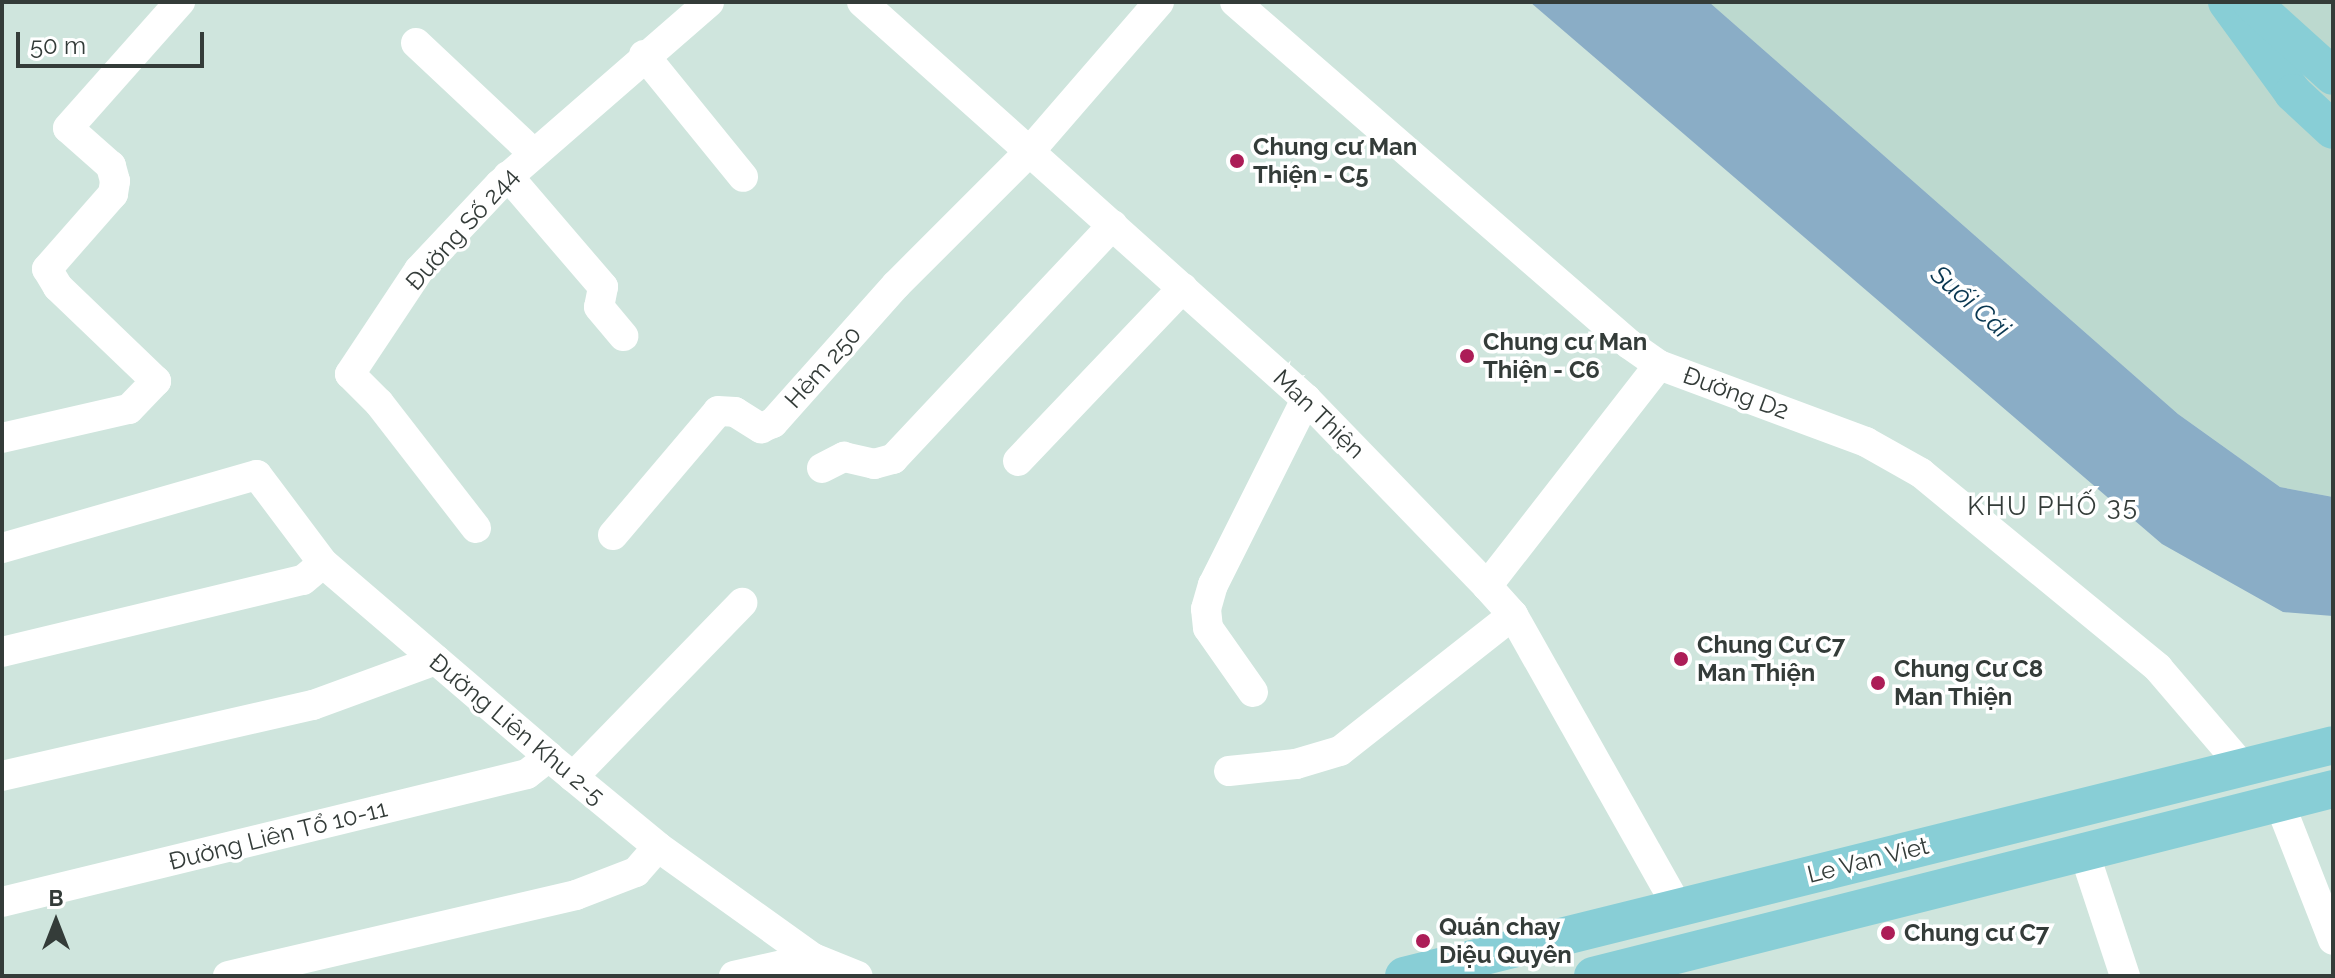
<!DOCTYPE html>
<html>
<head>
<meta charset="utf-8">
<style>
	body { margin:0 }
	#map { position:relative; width:2335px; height:978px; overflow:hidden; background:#cfe5dd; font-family:Raleway,sans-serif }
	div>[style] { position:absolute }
	.built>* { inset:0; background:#bcd9cf }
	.water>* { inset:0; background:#8aadc6 }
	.minor>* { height:30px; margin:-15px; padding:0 15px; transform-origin:15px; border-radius:15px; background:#fff }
	.major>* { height:38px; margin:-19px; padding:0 19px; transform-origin:19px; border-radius:19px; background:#88ced6 }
	.dots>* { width:22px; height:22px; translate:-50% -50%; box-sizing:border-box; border:4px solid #fff; border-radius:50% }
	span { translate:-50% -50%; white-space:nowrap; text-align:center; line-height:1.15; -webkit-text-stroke:7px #fff; paint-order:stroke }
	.poi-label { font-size:24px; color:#343c39; font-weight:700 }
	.left { translate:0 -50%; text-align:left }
	.street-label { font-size:24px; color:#343c39 }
	.water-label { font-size:26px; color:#093751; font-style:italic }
	.neighbourhood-label { font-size:26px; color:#343c39; letter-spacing:2px }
	.frame { position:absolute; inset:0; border:4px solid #343c39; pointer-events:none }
	.north { position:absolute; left:16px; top:882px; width:80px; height:80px; -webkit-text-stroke:6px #fff; paint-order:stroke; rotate:0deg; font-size:22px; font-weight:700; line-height:32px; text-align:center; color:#343c39 }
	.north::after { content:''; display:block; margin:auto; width:28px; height:36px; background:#343c39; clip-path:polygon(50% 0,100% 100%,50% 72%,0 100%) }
	.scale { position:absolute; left:16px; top:32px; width:188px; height:36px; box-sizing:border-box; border:4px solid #343c39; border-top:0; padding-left:10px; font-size:24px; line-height:28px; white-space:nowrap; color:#343c39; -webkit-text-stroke:6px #fff; paint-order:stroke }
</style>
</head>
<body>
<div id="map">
	<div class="built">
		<i style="clip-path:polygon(1709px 2px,2333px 2px,2333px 497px,2280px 487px,2178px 414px)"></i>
	</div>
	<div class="water">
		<i style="clip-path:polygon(1530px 2px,1709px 2px,2178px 414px,2280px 487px,2333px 497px,2333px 616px,2283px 612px,2162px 544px)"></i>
	</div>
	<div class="minor">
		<i style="left:862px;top:2px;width:596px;rotate:41.8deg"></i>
		<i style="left:1306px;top:399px;width:260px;rotate:45.9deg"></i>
		<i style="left:1487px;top:586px;width:39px;rotate:48deg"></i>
		<i style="left:1513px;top:615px;width:336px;rotate:60.6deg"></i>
		<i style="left:1235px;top:2px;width:522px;rotate:40.96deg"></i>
		<i style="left:1629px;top:344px;width:37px;rotate:35deg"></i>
		<i style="left:1659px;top:365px;width:221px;rotate:20.4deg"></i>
		<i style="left:1866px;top:442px;width:63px;rotate:29.4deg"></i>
		<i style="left:1921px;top:473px;width:307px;rotate:39.4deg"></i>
		<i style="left:2158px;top:668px;width:130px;rotate:49.4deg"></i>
		<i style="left:416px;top:43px;width:161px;rotate:43.2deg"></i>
		<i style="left:644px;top:55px;width:157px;rotate:50.9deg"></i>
		<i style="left:508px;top:176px;width:146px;rotate:49.4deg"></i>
		<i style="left:603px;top:287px;width:20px;rotate:101deg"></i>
		<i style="left:599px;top:307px;width:38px;rotate:50deg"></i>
		<i style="left:2px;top:438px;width:130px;rotate:-12.9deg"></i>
		<i style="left:129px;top:409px;width:39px;rotate:-46deg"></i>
		<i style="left:156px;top:381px;width:136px;rotate:-136.2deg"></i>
		<i style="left:58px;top:287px;width:21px;rotate:-121deg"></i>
		<i style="left:47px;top:269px;width:100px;rotate:-48.7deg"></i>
		<i style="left:113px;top:194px;width:13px;rotate:-81deg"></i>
		<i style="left:115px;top:181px;width:16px;rotate:-105deg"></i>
		<i style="left:111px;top:166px;width:57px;rotate:-138.5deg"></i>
		<i style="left:68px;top:128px;width:169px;rotate:-48.4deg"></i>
		<i style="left:1018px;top:461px;width:239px;rotate:-46.4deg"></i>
		<i style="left:822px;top:468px;width:25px;rotate:-27deg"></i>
		<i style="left:844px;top:457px;width:31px;rotate:13deg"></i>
		<i style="left:874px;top:464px;width:20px;rotate:-15deg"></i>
		<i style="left:893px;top:459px;width:321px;rotate:-46.8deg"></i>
		<i style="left:476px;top:528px;width:158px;rotate:-127.8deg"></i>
		<i style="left:379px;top:403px;width:41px;rotate:-135deg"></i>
		<i style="left:350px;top:374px;width:125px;rotate:-56.4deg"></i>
		<i style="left:419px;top:270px;width:118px;rotate:-46.7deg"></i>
		<i style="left:500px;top:184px;width:277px;rotate:-41deg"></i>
		<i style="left:613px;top:535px;width:162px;rotate:-49.7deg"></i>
		<i style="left:718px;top:411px;width:17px;rotate:3deg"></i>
		<i style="left:735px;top:412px;width:31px;rotate:32deg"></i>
		<i style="left:761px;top:428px;width:13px;rotate:-23deg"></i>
		<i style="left:773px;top:423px;width:185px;rotate:-48.3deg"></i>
		<i style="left:896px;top:285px;width:190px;rotate:-45deg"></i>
		<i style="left:1030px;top:151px;width:197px;rotate:-49.1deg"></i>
		<i style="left:2px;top:548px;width:265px;rotate:-16deg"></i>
		<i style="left:257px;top:475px;width:110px;rotate:53.1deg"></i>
		<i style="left:323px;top:563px;width:298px;rotate:40.6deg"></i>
		<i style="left:549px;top:757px;width:141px;rotate:39.5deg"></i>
		<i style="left:658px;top:847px;width:191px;rotate:35.6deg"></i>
		<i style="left:813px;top:958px;width:48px;rotate:21.8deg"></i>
		<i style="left:1487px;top:586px;width:280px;rotate:-52.1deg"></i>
		<i style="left:2px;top:652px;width:309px;rotate:-13.5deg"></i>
		<i style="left:303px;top:580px;width:26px;rotate:-40deg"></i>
		<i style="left:1253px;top:692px;width:78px;rotate:-125.1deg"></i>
		<i style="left:1208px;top:628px;width:19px;rotate:-96deg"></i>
		<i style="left:1206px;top:609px;width:25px;rotate:-74deg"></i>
		<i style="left:1213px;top:585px;width:208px;rotate:-63.4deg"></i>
		<i style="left:1229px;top:771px;width:67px;rotate:-6deg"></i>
		<i style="left:1296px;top:764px;width:46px;rotate:-16.5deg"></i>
		<i style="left:1340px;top:751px;width:220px;rotate:-38.2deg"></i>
		<i style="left:2px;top:776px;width:319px;rotate:-12.9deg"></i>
		<i style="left:313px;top:705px;width:131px;rotate:-20.1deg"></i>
		<i style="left:573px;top:777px;width:243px;rotate:-45.8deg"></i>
		<i style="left:2279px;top:802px;width:148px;rotate:68.6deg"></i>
		<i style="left:2084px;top:852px;width:131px;rotate:71.7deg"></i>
		<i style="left:2px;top:902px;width:540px;rotate:-13.7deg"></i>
		<i style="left:527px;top:774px;width:28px;rotate:-38deg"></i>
		<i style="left:228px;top:976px;width:357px;rotate:-13.1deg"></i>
		<i style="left:576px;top:895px;width:64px;rotate:-21deg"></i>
		<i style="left:636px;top:872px;width:33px;rotate:-49deg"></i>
		<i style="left:734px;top:976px;width:81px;rotate:-12.8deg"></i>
	</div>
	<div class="major">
		<i style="left:2227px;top:2px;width:112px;rotate:54deg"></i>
		<i style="left:2293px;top:93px;width:54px;rotate:42.8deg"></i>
		<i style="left:2251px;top:2px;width:110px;rotate:42.1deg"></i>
		<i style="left:1404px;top:976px;width:957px;rotate:-13.96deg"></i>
		<i style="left:1593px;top:976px;width:763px;rotate:-14.18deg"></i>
	</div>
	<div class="dots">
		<i style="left:1237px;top:161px;background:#ac1d57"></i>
		<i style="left:1467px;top:356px;background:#ac1d57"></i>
		<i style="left:1681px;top:659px;background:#ac1d57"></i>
		<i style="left:1878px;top:683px;background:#ac1d57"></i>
		<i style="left:1888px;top:933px;background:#ac1d57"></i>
		<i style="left:1423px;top:941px;background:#ac1d57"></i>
	</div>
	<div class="poi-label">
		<span class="left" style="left:1253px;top:161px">Chung cư Man<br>Thiện - C5</span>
		<span class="left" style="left:1483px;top:356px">Chung cư Man<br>Thiện - C6</span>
		<span class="left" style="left:1697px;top:659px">Chung Cư C7<br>Man Thiện</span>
		<span class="left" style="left:1894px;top:683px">Chung Cư C8<br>Man Thiện</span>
		<span class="left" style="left:1439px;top:941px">Quán chay<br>Diệu Quyên</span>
		<span class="left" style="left:1904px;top:933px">Chung cư C7</span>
	</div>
	<div class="street-label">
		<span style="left:462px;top:229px;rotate:-48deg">Đường Số 244</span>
		<span style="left:823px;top:367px;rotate:-48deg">Hẻm 250</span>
		<span style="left:1736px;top:393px;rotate:20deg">Đường D2</span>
		<span style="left:1319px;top:414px;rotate:44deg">Man Thiện</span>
		<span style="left:517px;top:729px;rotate:40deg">Đường Liên Khu 2-5</span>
		<span style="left:278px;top:835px;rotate:-14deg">Đường Liên Tổ 10-11</span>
		<span style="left:1868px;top:860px;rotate:-14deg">Le Van Viet</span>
	</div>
	<div class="water-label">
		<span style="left:1970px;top:302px;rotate:41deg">Suối Cái</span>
	</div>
	<div class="neighbourhood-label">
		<span style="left:2053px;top:507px">KHU PHỐ 35</span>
	</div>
	<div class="frame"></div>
	<div class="north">B</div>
	<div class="scale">50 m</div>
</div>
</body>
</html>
